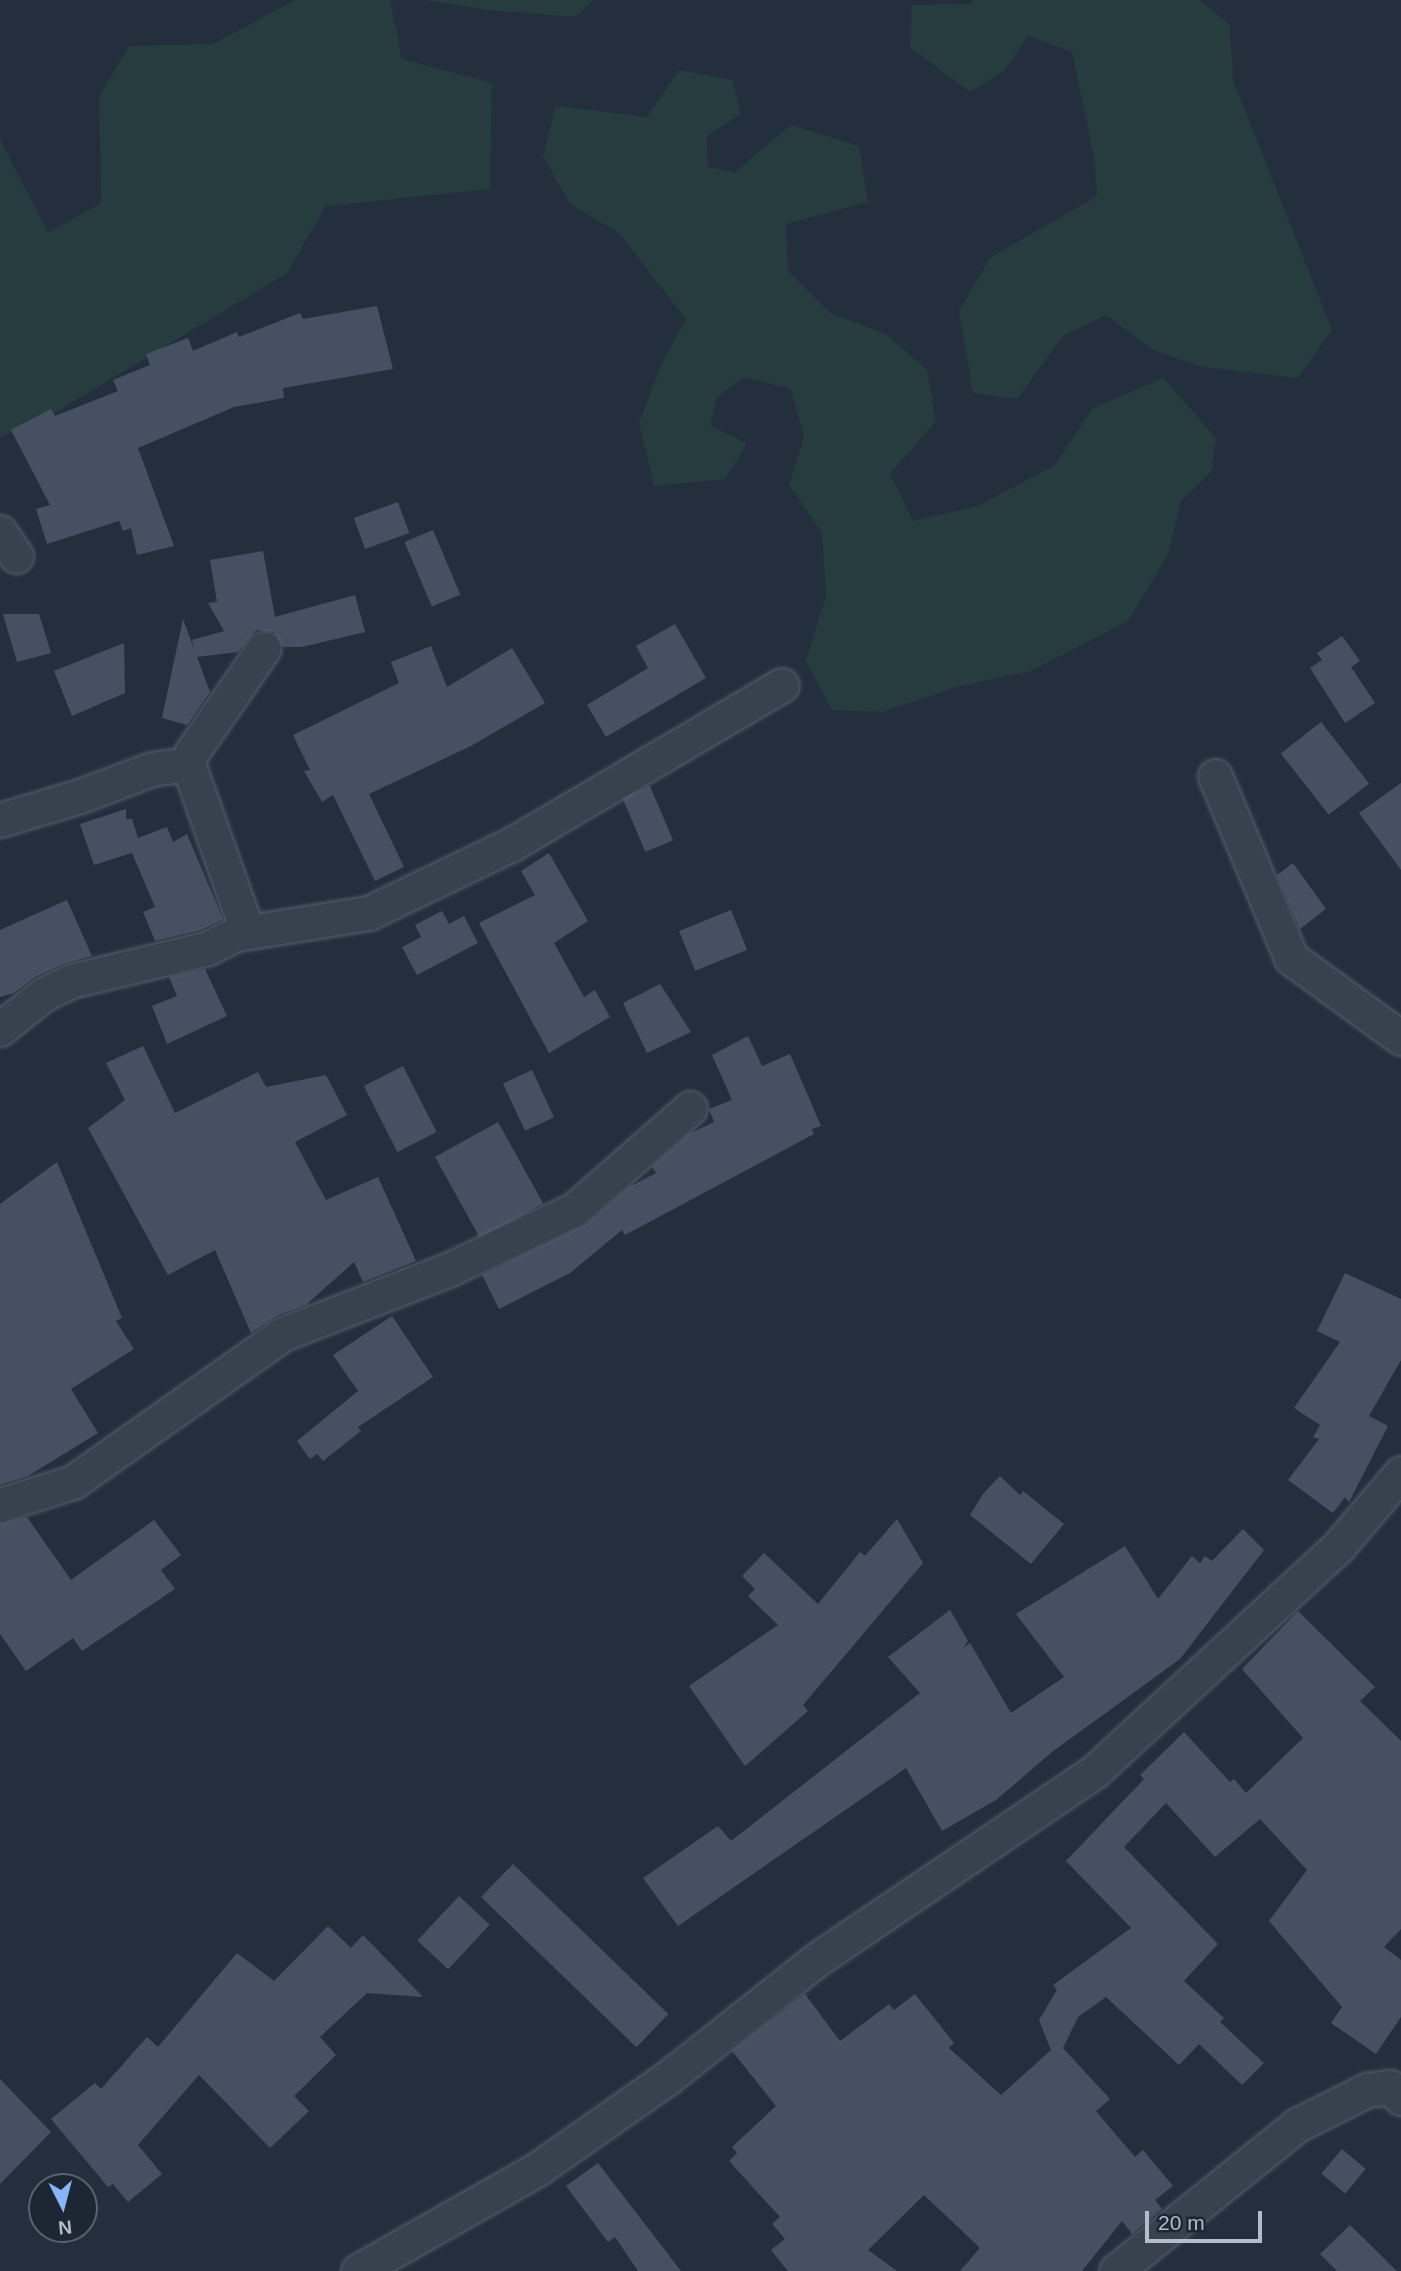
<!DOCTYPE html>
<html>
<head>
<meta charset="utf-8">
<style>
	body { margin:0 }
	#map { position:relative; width:1401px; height:2271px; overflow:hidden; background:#242f3e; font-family:Helvetica,sans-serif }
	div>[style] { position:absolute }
	.green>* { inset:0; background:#263c3f }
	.building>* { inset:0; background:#455162; transform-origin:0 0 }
	.roads { filter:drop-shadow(0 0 2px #565f6c) drop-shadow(0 0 2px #565f6c) }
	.minor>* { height:33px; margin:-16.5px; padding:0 16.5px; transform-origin:16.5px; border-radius:16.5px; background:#38414e }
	span { translate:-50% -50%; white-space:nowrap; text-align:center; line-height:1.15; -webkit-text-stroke:5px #1d2633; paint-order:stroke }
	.north { position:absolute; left:28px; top:2173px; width:70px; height:70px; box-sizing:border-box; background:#1d2633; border:2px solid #59626f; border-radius:50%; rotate:174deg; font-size:19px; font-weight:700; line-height:28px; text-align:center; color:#b4bcc9 }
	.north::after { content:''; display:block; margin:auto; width:24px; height:32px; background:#8ab4f8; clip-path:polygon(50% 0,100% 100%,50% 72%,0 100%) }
	.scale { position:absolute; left:1145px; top:2211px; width:117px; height:32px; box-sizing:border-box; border:4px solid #b4bcc9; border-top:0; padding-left:9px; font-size:21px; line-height:24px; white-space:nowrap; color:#b4bcc9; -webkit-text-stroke:5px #1d2633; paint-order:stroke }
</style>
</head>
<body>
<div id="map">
	<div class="green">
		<i style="clip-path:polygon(295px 0,390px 0,402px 59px,492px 83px,490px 189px,326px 206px,287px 273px,44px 419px,0 437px,0 139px,48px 233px,101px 203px,99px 97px,129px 46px,213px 44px)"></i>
		<i style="clip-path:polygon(426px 0,593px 0,576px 17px,488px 10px)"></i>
		<i style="clip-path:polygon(973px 0,1200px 0,1230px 25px,1233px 80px,1332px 330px,1298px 378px,1203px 367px,1153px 350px,1106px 315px,1063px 336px,1017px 399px,973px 393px,959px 311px,990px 258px,1097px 196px,1094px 157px,1072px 52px,1028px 36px,1004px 71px,970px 92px,910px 47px,912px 5px,969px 4px)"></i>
		<i style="clip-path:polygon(679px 70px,732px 80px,741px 114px,707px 136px,708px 167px,735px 172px,791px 125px,859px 146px,868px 202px,786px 224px,788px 271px,830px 313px,886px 334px,927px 370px,936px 421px,890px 474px,913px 521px,978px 506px,1055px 465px,1093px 408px,1163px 378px,1216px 438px,1211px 472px,1181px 501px,1168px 554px,1128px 621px,1031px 671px,956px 687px,883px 712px,832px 710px,806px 661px,826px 597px,822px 533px,789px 484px,804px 437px,791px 389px,743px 377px,717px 398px,710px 425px,747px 444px,725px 479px,654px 486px,639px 423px,662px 363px,686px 319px,619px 233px,570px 204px,543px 156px,556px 106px,647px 117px)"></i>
	</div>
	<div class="building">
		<i style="clip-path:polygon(377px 306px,393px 369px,283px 388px,284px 398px,234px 407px,138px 448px,174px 546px,137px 555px,131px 528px,123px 531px,119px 521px,47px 544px,36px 509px,50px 505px,11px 430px,51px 409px,55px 416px,118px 391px,113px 380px,150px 365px,146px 354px,188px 338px,193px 351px,237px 332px,239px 337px,300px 313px,303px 319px)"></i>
		<i style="left:398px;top:502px;width:33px;height:47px;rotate:70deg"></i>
		<i style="left:433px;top:530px;width:70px;height:31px;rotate:67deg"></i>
		<i style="clip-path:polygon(263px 551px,275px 617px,355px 595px,365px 632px,302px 647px,283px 647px,274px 632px,256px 630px,238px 652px,197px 657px,210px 692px,187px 725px,162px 718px,183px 619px,194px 649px,192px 640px,224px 631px,208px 603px,217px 602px,210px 560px)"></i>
		<i style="clip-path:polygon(3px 614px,39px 614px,51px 653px,17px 662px)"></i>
		<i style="clip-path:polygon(675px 624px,706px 678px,606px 737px,587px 705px,648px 668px,636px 646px)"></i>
		<i style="clip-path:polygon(1342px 636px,1360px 661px,1351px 667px,1375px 703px,1345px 723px,1310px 668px,1322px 660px,1317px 653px)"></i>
		<i style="clip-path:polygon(124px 643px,125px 693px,72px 716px,54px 671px)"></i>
		<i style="clip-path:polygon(431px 646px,447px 687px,512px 648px,545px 703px,471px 746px,369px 794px,404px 867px,375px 881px,333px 795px,322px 802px,304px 771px,310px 770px,293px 735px,399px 683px,391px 662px)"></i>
		<i style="left:1321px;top:722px;width:78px;height:51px;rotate:52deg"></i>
		<i style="clip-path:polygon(1401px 783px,1401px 870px,1359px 813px)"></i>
		<i style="left:650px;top:786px;width:59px;height:30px;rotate:67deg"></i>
		<i style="clip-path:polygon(126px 809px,126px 819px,132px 819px,138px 838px,167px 827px,173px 842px,187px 834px,223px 919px,201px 930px,155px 941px,143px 912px,155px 907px,132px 853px,94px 865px,80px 824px)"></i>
		<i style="clip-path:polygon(549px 853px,588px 921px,554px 943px,584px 997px,595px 990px,610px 1017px,549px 1053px,479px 923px,535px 895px,521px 871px)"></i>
		<i style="clip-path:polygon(1293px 863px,1326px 909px,1300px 929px,1277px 875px)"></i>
		<i style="clip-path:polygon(67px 900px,92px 956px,63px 964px,35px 977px,14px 993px,0 997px,0 930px)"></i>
		<i style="left:731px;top:910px;width:43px;height:56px;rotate:68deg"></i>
		<i style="clip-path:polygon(442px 911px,449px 924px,464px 916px,478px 943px,417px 975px,402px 947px,421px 937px,415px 925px)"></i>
		<i style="clip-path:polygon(205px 969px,227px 1016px,167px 1044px,152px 1006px,177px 996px,169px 977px)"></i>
		<i style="clip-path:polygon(660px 984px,691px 1032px,647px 1053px,623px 1003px)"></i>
		<i style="clip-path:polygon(748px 1036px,762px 1066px,790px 1054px,821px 1126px,812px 1129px,814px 1134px,625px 1235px,622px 1230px,570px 1273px,499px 1309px,482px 1275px,587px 1224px,629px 1187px,656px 1173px,652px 1167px,689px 1134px,714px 1122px,709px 1109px,732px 1100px,712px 1055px)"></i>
		<i style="clip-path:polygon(143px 1046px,175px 1113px,258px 1072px,266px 1087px,326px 1075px,347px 1115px,295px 1142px,326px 1200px,378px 1177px,416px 1261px,363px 1282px,354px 1262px,306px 1305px,276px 1316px,251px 1333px,215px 1250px,168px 1275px,88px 1128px,125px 1100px,106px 1063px)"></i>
		<i style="left:403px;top:1066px;width:74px;height:44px;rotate:63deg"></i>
		<i style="left:532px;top:1070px;width:52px;height:32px;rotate:65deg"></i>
		<i style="left:498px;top:1122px;width:93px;height:72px;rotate:61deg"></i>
		<i style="clip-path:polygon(57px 1162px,122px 1318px,116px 1321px,134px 1349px,71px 1389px,98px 1433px,28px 1476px,0 1485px,0 1204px)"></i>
		<i style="clip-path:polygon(1345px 1273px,1401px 1299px,1401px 1360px,1369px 1416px,1388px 1426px,1349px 1502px,1345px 1497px,1333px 1513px,1288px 1480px,1319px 1439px,1313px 1437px,1320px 1425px,1294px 1408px,1340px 1342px,1317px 1331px)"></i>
		<i style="clip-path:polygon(392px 1316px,433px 1377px,358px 1427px,361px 1431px,323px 1461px,317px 1454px,310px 1459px,297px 1441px,358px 1391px,333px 1355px)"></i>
		<i style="clip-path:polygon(1000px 1476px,1020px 1495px,1023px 1491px,1064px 1524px,1031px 1564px,970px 1515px,983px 1494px)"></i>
		<i style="clip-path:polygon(27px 1517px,71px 1580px,154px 1520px,181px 1555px,161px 1570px,175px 1589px,82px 1651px,73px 1638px,26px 1671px,0 1634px,0 1524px)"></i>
		<i style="clip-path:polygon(897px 1519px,923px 1563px,803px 1705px,808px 1711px,745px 1766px,689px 1686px,778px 1625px,748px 1596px,755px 1589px,742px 1576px,764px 1553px,818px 1604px,860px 1552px,865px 1556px)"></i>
		<i style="clip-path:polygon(1243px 1529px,1264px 1550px,1180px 1659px,1052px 1752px,996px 1800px,942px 1831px,906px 1768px,678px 1926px,643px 1878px,718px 1826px,731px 1841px,920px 1693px,888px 1657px,950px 1610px,968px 1641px,963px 1648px,970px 1643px,1011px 1713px,1064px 1677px,1016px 1614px,1125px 1546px,1158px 1599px,1192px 1556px,1200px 1563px,1205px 1556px,1212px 1561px)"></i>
		<i style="clip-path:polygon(1298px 1611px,1375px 1687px,1360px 1701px,1401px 1741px,1401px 1929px,1384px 1947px,1401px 1960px,1401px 2017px,1376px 2054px,1331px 2023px,1342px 2007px,1269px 1921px,1307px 1870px,1260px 1819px,1215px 1857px,1166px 1803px,1124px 1847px,1218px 1944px,1184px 1981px,1224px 2018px,1220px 2022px,1264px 2063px,1242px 2085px,1199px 2044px,1179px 2065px,1106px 1997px,1078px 2017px,1063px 2048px,1110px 2099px,1096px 2111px,1135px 2157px,1143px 2150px,1173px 2186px,1155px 2200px,1162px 2209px,1132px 2234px,1122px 2221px,1082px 2271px,960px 2271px,980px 2248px,924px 2195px,868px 2250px,897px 2271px,788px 2271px,771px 2250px,785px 2239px,772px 2224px,780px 2217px,729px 2161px,737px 2153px,732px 2147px,776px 2106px,732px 2051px,805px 1994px,840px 2041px,889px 2004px,894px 2010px,915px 1994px,954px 2043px,949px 2048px,1001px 2095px,1051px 2050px,1039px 2020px,1057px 1990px,1053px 1985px,1131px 1928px,1066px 1861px,1144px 1779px,1140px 1775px,1184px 1732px,1230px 1782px,1234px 1779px,1246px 1793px,1303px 1738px,1242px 1669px)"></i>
		<i style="left:513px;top:1864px;width:216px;height:46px;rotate:44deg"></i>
		<i style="left:459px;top:1896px;width:42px;height:61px;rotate:43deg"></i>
		<i style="clip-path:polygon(328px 1926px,351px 1948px,363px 1935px,423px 1997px,367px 1993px,320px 2037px,336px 2055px,294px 2096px,309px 2111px,270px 2148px,199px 2075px,138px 2145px,162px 2174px,128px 2202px,113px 2184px,108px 2187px,51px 2119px,95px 2083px,101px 2089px,147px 2037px,158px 2047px,237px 1953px,274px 1981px)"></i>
		<i style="clip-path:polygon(0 2079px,51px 2132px,0 2184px)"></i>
		<i style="left:1342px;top:2149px;width:31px;height:32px;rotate:40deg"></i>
		<i style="clip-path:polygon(598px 2163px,681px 2271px,638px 2271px,615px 2237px,608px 2242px,566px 2186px)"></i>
		<i style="clip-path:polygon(1350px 2225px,1397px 2271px,1337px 2271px,1320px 2254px)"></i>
	</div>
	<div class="roads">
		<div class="minor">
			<i style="left:0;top:532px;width:29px;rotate:56deg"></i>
			<i style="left:1215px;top:776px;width:197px;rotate:67.3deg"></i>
			<i style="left:1291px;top:958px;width:136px;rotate:36deg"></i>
			<i style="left:0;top:820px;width:84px;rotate:-16.7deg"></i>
			<i style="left:80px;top:796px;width:77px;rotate:-20.6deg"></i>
			<i style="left:152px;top:769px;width:36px;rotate:-8deg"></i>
			<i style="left:236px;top:934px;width:135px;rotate:-9deg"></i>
			<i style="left:369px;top:913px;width:159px;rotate:-25.8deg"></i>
			<i style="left:512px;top:844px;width:313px;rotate:-30.5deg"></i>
			<i style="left:0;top:1029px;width:56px;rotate:-38.5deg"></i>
			<i style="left:44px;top:994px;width:30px;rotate:-26deg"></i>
			<i style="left:71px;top:981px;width:141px;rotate:-13.5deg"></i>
			<i style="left:208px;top:948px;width:31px;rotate:-27deg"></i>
			<i style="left:236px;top:934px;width:9px;rotate:-49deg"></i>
			<i style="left:242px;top:927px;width:8px;rotate:-83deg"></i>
			<i style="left:243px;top:919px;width:164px;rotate:-109.5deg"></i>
			<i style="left:188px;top:764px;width:13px;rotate:-72deg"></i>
			<i style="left:192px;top:752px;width:126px;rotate:-55.3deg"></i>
			<i style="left:0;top:1505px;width:77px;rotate:-17.5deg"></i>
			<i style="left:73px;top:1482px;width:257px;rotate:-35.2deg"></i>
			<i style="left:283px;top:1334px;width:181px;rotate:-21.3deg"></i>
			<i style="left:452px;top:1268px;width:136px;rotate:-25.6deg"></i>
			<i style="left:575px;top:1209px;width:153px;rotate:-41.3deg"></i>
			<i style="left:358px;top:2271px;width:205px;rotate:-29.6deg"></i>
			<i style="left:536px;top:2170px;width:159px;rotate:-35deg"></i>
			<i style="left:666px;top:2079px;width:191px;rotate:-38.4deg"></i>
			<i style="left:816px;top:1960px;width:336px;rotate:-34.1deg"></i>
			<i style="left:1094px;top:1772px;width:332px;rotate:-42.7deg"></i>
			<i style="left:1338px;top:1547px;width:97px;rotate:-49.6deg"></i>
			<i style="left:1116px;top:2271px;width:233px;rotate:-38.9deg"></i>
			<i style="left:1297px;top:2125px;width:78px;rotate:-26.6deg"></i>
			<i style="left:1367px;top:2090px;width:23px;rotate:-7deg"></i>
			<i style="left:1390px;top:2087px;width:16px;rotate:45deg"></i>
		</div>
	</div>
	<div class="north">N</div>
	<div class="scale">20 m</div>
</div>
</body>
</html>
